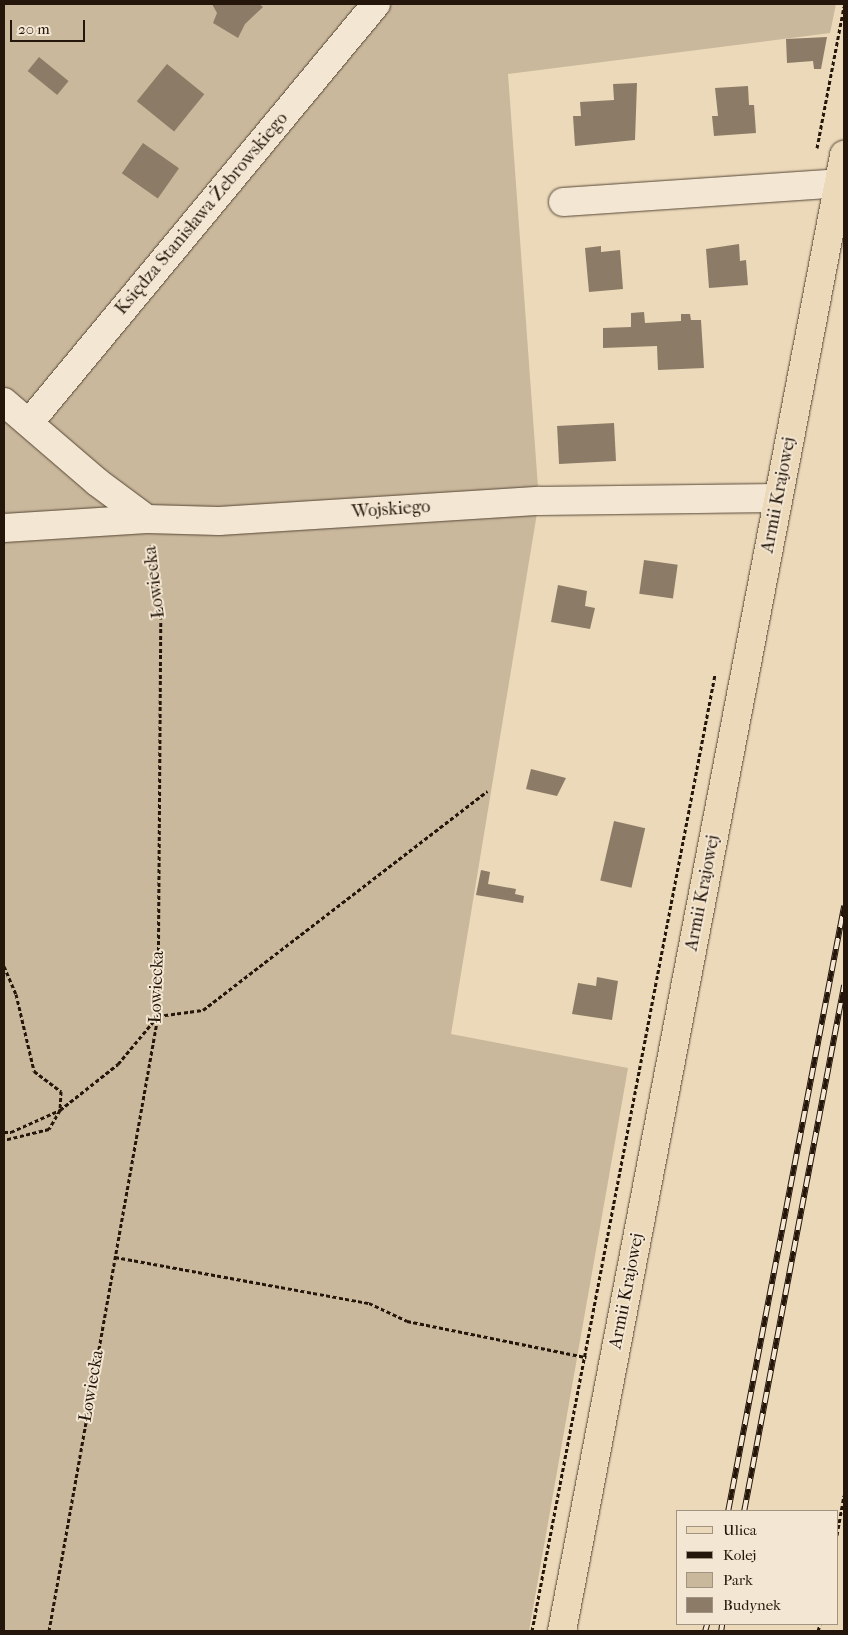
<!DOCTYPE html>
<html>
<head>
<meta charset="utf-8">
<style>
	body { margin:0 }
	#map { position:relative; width:848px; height:1635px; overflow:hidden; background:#ecd9ba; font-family:"IM FELL French Canon",serif }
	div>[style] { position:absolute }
	.green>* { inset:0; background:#cab89c }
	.building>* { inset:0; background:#8c7b66; transform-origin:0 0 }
	.path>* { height:3px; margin-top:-1.5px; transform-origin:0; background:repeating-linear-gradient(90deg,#24160a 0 4px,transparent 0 6.5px) }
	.roads { filter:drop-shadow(0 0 1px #564736) drop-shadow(0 0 1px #564736) }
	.minor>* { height:28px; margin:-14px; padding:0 14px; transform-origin:14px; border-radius:14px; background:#f3e6d2 }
	.major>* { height:28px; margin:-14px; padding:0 14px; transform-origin:14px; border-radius:14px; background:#ecd9ba }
	.rail>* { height:5.5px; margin-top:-2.75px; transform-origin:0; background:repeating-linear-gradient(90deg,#f3e6d2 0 11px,#24160a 0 22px); box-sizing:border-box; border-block:1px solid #24160a }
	span { translate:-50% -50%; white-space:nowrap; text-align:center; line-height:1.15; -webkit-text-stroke:4px #f3e6d2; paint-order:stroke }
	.street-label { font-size:18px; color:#24160a }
	.frame { position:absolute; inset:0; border:5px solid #24160a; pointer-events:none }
	.legend { position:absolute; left:676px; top:1510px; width:162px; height:115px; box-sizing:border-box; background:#f3e6d2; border:1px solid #a09382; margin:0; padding:6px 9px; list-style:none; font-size:15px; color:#24160a }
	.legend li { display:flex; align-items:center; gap:10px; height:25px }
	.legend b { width:25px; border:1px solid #a09382 }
	.scale { position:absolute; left:10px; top:20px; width:75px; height:22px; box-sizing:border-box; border:2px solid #24160a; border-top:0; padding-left:6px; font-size:15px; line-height:18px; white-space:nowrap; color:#24160a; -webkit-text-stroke:4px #f3e6d2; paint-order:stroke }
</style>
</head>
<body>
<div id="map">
	<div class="green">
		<i style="clip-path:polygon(4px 4px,836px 4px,830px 33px,508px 74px,539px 501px,451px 1034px,628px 1068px,529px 1631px,4px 1631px)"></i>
	</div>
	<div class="building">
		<i style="clip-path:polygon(212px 4px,259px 4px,263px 7px,245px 24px,238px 38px,213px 23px,217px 13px)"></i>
		<i style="clip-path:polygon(827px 37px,821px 69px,814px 69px,813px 61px,787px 63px,786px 39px)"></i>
		<i style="left:39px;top:57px;width:38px;height:18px;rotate:39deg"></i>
		<i style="left:167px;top:64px;width:48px;height:48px;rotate:39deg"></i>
		<i style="clip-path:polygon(637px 83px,635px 140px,575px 146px,573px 116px,581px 116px,580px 102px,614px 100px,613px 84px)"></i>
		<i style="clip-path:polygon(748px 86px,749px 105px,754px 105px,756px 133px,714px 136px,712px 116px,718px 116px,715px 88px)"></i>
		<i style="left:143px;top:143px;width:44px;height:37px;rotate:35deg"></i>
		<i style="clip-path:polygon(739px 244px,740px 261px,746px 260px,748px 285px,709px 288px,706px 249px)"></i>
		<i style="clip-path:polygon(601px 246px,601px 252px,620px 250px,623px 289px,589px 292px,585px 248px)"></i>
		<i style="clip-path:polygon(644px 312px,645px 323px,681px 321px,681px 314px,690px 314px,691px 320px,701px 320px,704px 368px,658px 370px,657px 346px,603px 348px,603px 328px,631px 327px,631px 313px)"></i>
		<i style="left:614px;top:423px;width:38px;height:57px;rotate:87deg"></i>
		<i style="left:644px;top:560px;width:34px;height:34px;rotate:8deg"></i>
		<i style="clip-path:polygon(558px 585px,587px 591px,585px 606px,595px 608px,590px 629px,551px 622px)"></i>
		<i style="clip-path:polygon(531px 769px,566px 778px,557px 796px,526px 789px)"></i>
		<i style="left:614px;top:821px;width:32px;height:61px;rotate:13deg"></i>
		<i style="clip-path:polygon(481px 870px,490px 872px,488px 884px,516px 889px,515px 894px,524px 896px,523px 903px,476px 895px)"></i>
		<i style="clip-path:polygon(597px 977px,618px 981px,612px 1020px,572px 1014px,578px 983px,596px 986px)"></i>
	</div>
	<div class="path">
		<i style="left:817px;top:148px;width:144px;rotate:-79.2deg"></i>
		<i style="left:4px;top:966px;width:30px;rotate:67deg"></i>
		<i style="left:16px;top:994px;width:79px;rotate:76.8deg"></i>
		<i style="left:34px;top:1071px;width:34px;rotate:37deg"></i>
		<i style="left:61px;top:1091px;width:19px;rotate:93deg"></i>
		<i style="left:60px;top:1110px;width:22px;rotate:120deg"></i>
		<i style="left:49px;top:1129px;width:46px;rotate:166.3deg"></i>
		<i style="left:4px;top:1132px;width:7px"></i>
		<i style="left:11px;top:1132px;width:54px;rotate:-24.2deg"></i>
		<i style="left:60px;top:1110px;width:74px;rotate:-38.4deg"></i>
		<i style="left:118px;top:1064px;width:62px;rotate:-50.2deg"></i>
		<i style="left:158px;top:1016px;width:45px;rotate:-7.6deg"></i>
		<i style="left:203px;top:1010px;width:359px;rotate:-37.6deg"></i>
		<i style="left:115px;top:1257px;width:258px;rotate:10.3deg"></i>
		<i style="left:369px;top:1303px;width:42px;rotate:25.3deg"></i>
		<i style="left:407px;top:1321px;width:183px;rotate:11.4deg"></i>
		<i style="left:837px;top:1535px;width:40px;rotate:-80deg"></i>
		<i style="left:49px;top:1631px;width:625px;rotate:-79.95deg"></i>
		<i style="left:158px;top:1016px;width:397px;rotate:-89.6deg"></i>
		<i style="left:161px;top:619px;width:75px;rotate:-97.7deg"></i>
		<i style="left:532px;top:1631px;width:974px;rotate:-79.17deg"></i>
		<i style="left:818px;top:1631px;width:7px;rotate:-74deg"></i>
	</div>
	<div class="roads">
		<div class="minor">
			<i style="left:563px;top:202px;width:277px;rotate:-3.9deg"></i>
			<i style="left:4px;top:402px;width:123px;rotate:40.7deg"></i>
			<i style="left:97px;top:482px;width:62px;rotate:36.5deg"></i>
			<i style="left:29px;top:423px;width:544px;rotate:-50.37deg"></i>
			<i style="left:4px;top:528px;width:143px;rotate:-3.6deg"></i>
			<i style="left:147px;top:519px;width:72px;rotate:1.6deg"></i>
			<i style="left:219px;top:521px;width:321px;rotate:-3.6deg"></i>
			<i style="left:539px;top:501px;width:239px;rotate:-0.7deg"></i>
		</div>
		<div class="major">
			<i style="left:562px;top:1631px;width:1503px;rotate:-79.18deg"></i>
		</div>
	</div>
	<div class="rail">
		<i style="left:728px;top:1511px;width:616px;rotate:-79.15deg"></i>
		<i style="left:744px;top:1511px;width:535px;rotate:-79.24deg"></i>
		<i style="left:705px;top:1631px;width:7px;rotate:-74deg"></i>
		<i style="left:721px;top:1631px;width:7px;rotate:-82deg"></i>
	</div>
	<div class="street-label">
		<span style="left:202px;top:214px;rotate:-50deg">Księdza Stanisława Żebrowskiego</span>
		<span style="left:779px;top:495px;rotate:-79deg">Armii Krajowej</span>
		<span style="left:391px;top:510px;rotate:-4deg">Wojskiego</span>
		<span style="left:155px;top:582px;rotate:-97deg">Łowiecka</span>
		<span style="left:703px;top:893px;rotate:-79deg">Armii Krajowej</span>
		<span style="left:157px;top:987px;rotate:-88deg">Łowiecka</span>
		<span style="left:627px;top:1291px;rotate:-79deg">Armii Krajowej</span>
		<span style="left:92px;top:1386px;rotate:-80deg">Łowiecka</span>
	</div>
	<div class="frame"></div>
	<ul class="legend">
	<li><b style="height:6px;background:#ecd9ba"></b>Ulica</li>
	<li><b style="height:6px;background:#24160a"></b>Kolej</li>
	<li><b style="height:14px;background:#cab89c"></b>Park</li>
	<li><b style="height:14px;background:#8c7b66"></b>Budynek</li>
	</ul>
	<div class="scale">20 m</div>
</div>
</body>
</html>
